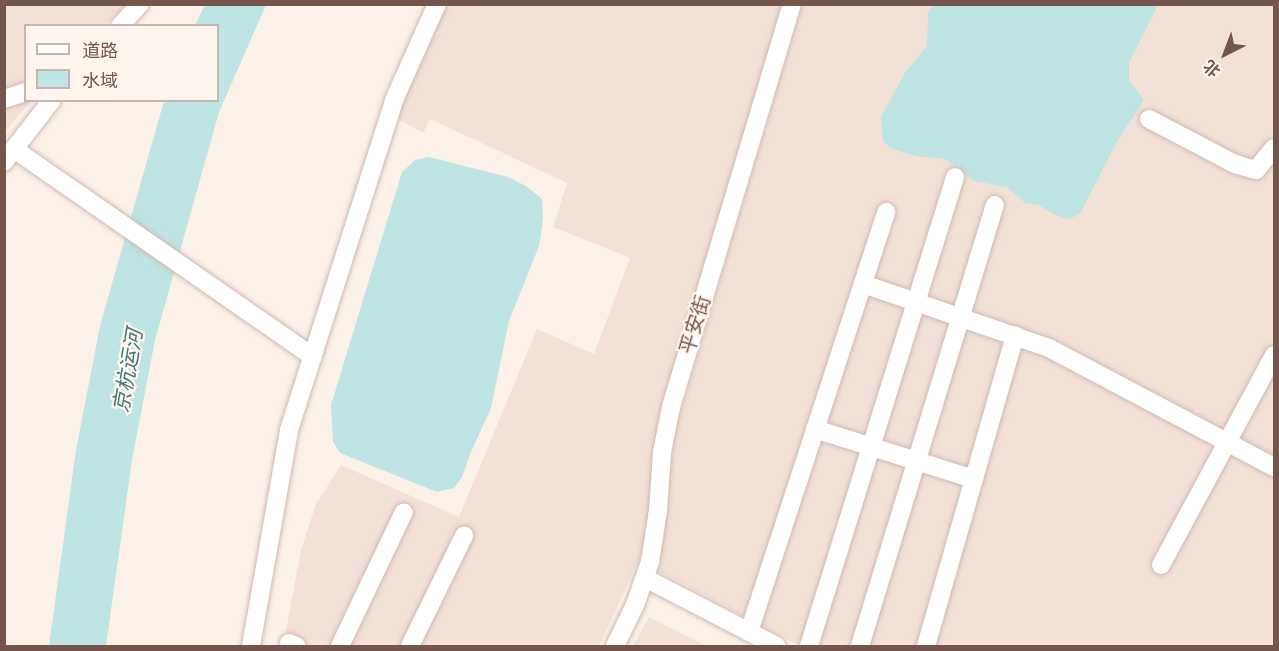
<!DOCTYPE html>
<html>
<head>
<meta charset="utf-8">
<style>
	body { margin:0 }
	#map { position:relative; width:1279px; height:651px; overflow:hidden; background:#fbf1e8; font-family:"Sofia Sans Condensed","Noto Sans SC",sans-serif }
	div>[style] { position:absolute }
	.residential>* { inset:0; background:#f2e1d7 }
	.water>* { inset:0; background:#bee4e3 }
	.roads { filter:drop-shadow(0 0 2px #cfb9b2) drop-shadow(0 0 2px #cfb9b2) }
	.minor>* { height:18px; margin:-9px; padding:0 9px; transform-origin:9px; border-radius:9px; background:#fff }
	span { translate:-50% -50%; white-space:nowrap; text-align:center; line-height:1.15; -webkit-text-stroke:4.5px #fef5ef; paint-order:stroke }
	.street-label { font-size:20px; color:#74554e }
	.water-label { font-size:21px; color:#427877; font-style:italic }
	.frame { position:absolute; inset:0; border:6px solid #74554e; pointer-events:none }
	.legend { position:absolute; left:24px; top:24px; width:195px; height:78px; box-sizing:border-box; background:#fef5ef; border:2px solid #c7b5af; margin:0; padding:8px 10px; list-style:none; font-size:18px; color:#74554e }
	.legend li { display:flex; align-items:center; gap:12px; height:30px }
	.legend b { width:30px; border:2px solid #c7b5af }
	.north { position:absolute; left:1195px; top:24px; width:60px; height:60px; -webkit-text-stroke:4px #fef5ef; paint-order:stroke; rotate:222deg; font-size:16px; font-weight:700; line-height:24px; text-align:center; color:#74554e }
	.north::after { content:''; display:block; margin:auto; width:21px; height:27px; background:#74554e; clip-path:polygon(50% 0,100% 100%,50% 72%,0 100%) }
</style>
</head>
<body>
<div id="map">
	<div class="residential">
		<i style="clip-path:polygon(5px 5px,126px 5px,105px 25px,26px 26px,26px 100px,31px 101px,5px 132px)"></i>
		<i style="clip-path:polygon(445px 5px,783px 5px,651px 499px,644px 549px,599px 646px,283px 646px,301px 550px,316px 504px,341px 465px,459px 517px,537px 329px,594px 354px,630px 258px,553px 227px,567px 183px,430px 119px,423px 133px,396px 118px,411px 77px)"></i>
		<i style="clip-path:polygon(802px 5px,1274px 5px,1274px 646px,800px 646px,658px 571px,675px 433px)"></i>
		<i style="clip-path:polygon(649px 617px,707px 646px,633px 646px)"></i>
	</div>
	<div class="water">
		<i style="clip-path:polygon(205px 5px,266px 5px,219px 112px,155px 340px,132px 460px,106px 646px,49px 646px,76px 450px,100px 326px,164px 101px,218px 100px,218px 26px,195px 25px)"></i>
		<i style="clip-path:polygon(934px 5px,1158px 5px,1129px 63px,1129px 81px,1144px 100px,1116px 143px,1080px 214px,1069px 219px,1055px 215px,1039px 205px,1025px 203px,1007px 187px,974px 181px,945px 159px,915px 156px,890px 148px,883px 141px,881px 117px,905px 73px,927px 46px,928px 12px)"></i>
		<i style="clip-path:polygon(429px 157px,508px 177px,526px 186px,542px 199px,543px 219px,539px 246px,509px 321px,491px 408px,471px 452px,462px 477px,454px 488px,437px 492px,340px 453px,333px 442px,331px 405px,402px 172px,415px 160px)"></i>
	</div>
	<div class="roads">
		<div class="minor">
			<i style="left:120px;top:26px;width:30px;rotate:-48deg"></i>
			<i style="left:4px;top:99px;width:23px;rotate:-18deg"></i>
			<i style="left:1149px;top:119px;width:97px;rotate:27.6deg"></i>
			<i style="left:1235px;top:164px;width:22px;rotate:16deg"></i>
			<i style="left:1256px;top:170px;width:28px;rotate:-51deg"></i>
			<i style="left:14px;top:149px;width:364px;rotate:34.8deg"></i>
			<i style="left:4px;top:162px;width:78px;rotate:-52.3deg"></i>
			<i style="left:863px;top:284px;width:197px;rotate:19deg"></i>
			<i style="left:1049px;top:348px;width:255px;rotate:27.9deg"></i>
			<i style="left:815px;top:429px;width:167px;rotate:17.5deg"></i>
			<i style="left:1161px;top:565px;width:238px;rotate:-61.7deg"></i>
			<i style="left:645px;top:578px;width:148px;rotate:27.4deg"></i>
			<i style="left:749px;top:632px;width:442px;rotate:-71.9deg"></i>
			<i style="left:289px;top:643px;width:8px;rotate:23deg"></i>
			<i style="left:251px;top:646px;width:219px;rotate:-80deg"></i>
			<i style="left:289px;top:430px;width:346px;rotate:-72.3deg"></i>
			<i style="left:394px;top:100px;width:105px;rotate:-65.9deg"></i>
			<i style="left:340px;top:646px;width:148px;rotate:-64.5deg"></i>
			<i style="left:410px;top:646px;width:123px;rotate:-63.9deg"></i>
			<i style="left:615px;top:646px;width:46px;rotate:-64deg"></i>
			<i style="left:635px;top:605px;width:46px;rotate:-70.8deg"></i>
			<i style="left:650px;top:562px;width:52px;rotate:-81.1deg"></i>
			<i style="left:658px;top:511px;width:59px;rotate:-86.1deg"></i>
			<i style="left:662px;top:452px;width:46px;rotate:-78.7deg"></i>
			<i style="left:671px;top:407px;width:421px;rotate:-73.3deg"></i>
			<i style="left:809px;top:646px;width:491px;rotate:-72.7deg"></i>
			<i style="left:860px;top:646px;width:461px;rotate:-73deg"></i>
			<i style="left:926px;top:646px;width:323px;rotate:-74deg"></i>
		</div>
	</div>
	<div class="street-label">
		<span style="left:696px;top:325px;rotate:-73deg">平安街</span>
	</div>
	<div class="water-label">
		<span style="left:129px;top:371px;rotate:-80deg">京杭运河</span>
	</div>
	<div class="frame"></div>
	<ul class="legend">
	<li><b style="height:8px;background:#fff"></b>道路</li>
	<li><b style="height:16px;background:#bee4e3"></b>水域</li>
	</ul>
	<div class="north">北</div>
</div>
</body>
</html>
